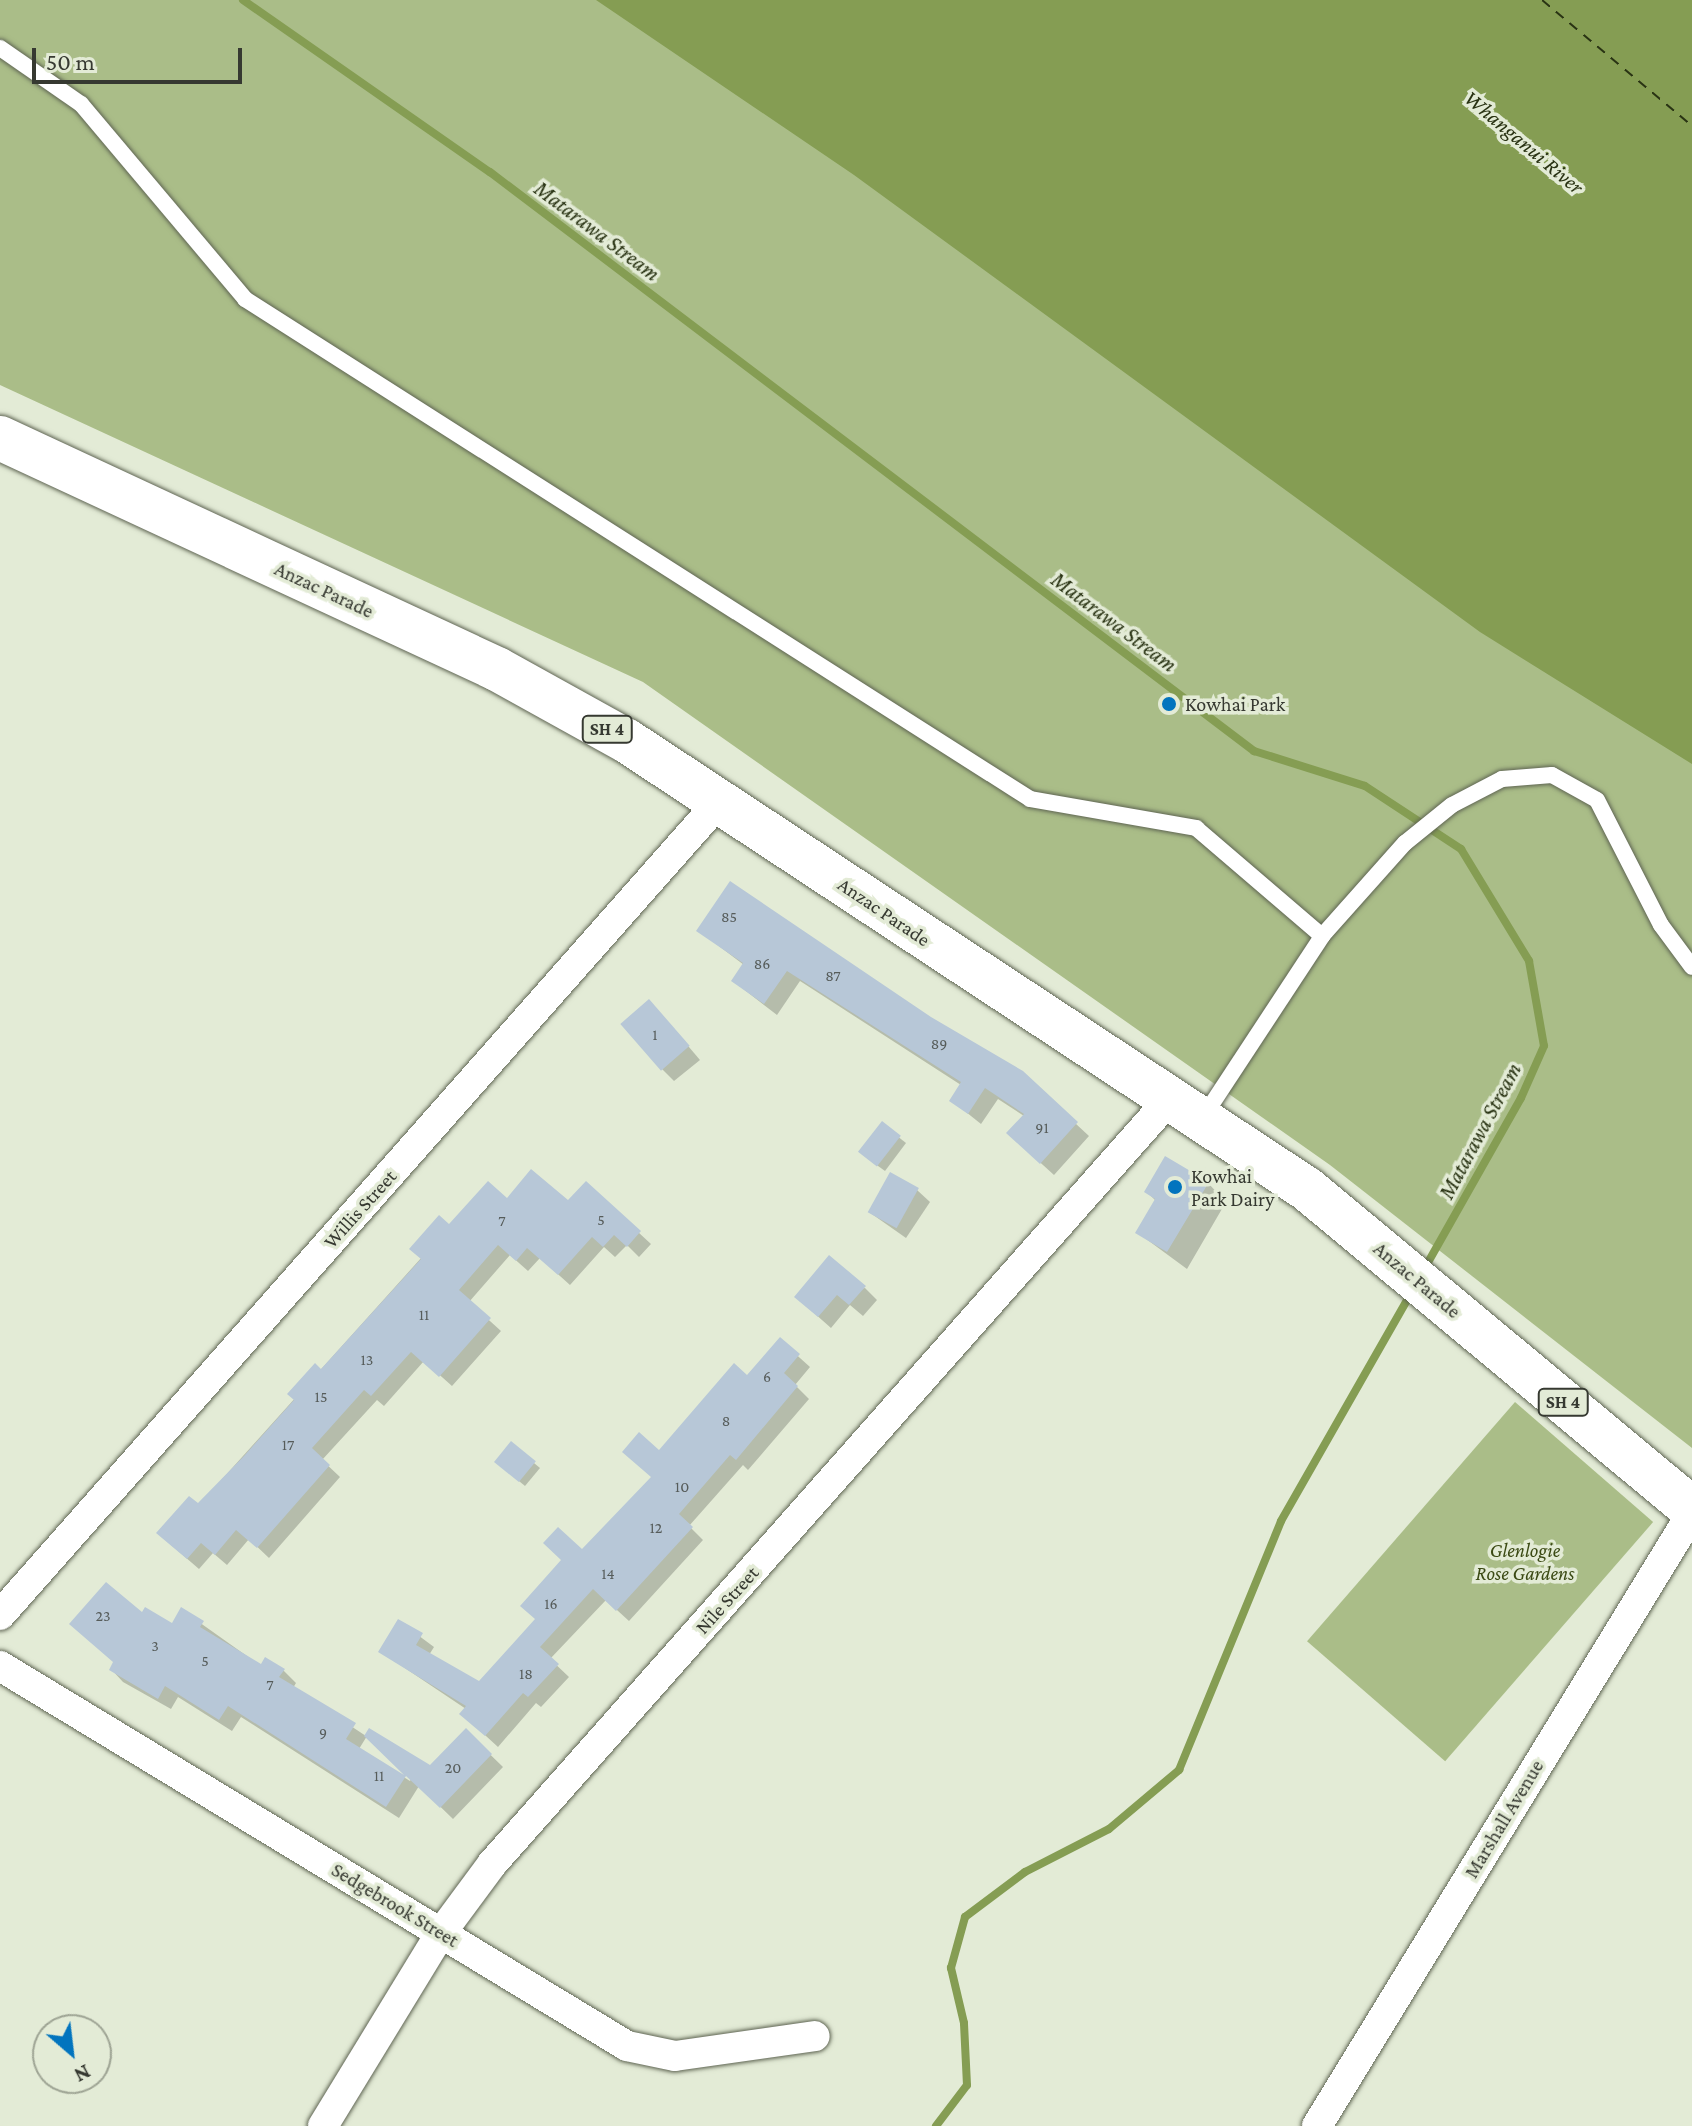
<!DOCTYPE html>
<html>
<head>
<meta charset="utf-8">
<style>
	body { margin:0 }
	#map { position:relative; width:1692px; height:2126px; overflow:hidden; background:#e3ebd6; font-family:"Crimson Pro",serif }
	div>[style] { position:absolute }
	.green>* { inset:0; background:#aabd88; transform-origin:0 0 }
	.water>* { inset:0; background:#859d53 }
	.shadow>* { inset:0; background:#0003 }
	.stream>* { height:8px; margin:-4px; padding:0 4px; transform-origin:4px; border-radius:4px; background:#859d53 }
	.ferry>* { height:2px; margin-top:-1px; transform-origin:0; background:repeating-linear-gradient(90deg,#293313 0 10px,transparent 0 18px) }
	.building>* { inset:0; background:#b7c7d7; transform-origin:0 0 }
	.roads { filter:drop-shadow(0 0 2px #5f6553) drop-shadow(0 0 2px #5f6553) }
	.lane>* { height:16px; margin:-8px; padding:0 8px; transform-origin:8px; border-radius:8px; background:#fff }
	.street>* { height:30px; margin:-15px; padding:0 15px; transform-origin:15px; border-radius:15px; background:#fff }
	.primary>* { height:44px; margin:-22px; padding:0 22px; transform-origin:22px; border-radius:22px; background:#fff }
	.dots>* { width:22px; height:22px; translate:-50% -50%; box-sizing:border-box; border:4px solid #e3ebd6; border-radius:50% }
	span { translate:-50% -50%; white-space:nowrap; text-align:center; line-height:1.15; -webkit-text-stroke:7px #e3ebd6; paint-order:stroke }
	.number-label { font-size:16px; color:#565c5a }
	.number-label span { -webkit-text-stroke-width:0 }
	.shield-label span { padding:2px 6px; background:#e3ebd6; border:2px solid; border-radius:6px; -webkit-text-stroke-width:0 }
	.shield-label { font-size:18px; color:#363931; font-weight:700 }
	.street-label { font-size:20px; color:#363931 }
	.poi-label { font-size:20px; color:#363931 }
	.left { translate:0 -50%; text-align:left }
	.park-label { font-size:20px; color:#3b4a14; font-style:italic }
	.water-label { font-size:22px; color:#293313; font-style:italic }
	.north { position:absolute; left:32px; top:2014px; width:80px; height:80px; box-sizing:border-box; background:#e3ebd6; border:2px solid #9ea494; border-radius:50%; rotate:152deg; font-size:22px; font-weight:700; line-height:32px; text-align:center; color:#363931 }
	.north::after { content:''; display:block; margin:auto; width:28px; height:36px; background:#0274be; clip-path:polygon(50% 0,100% 100%,50% 72%,0 100%) }
	.scale { position:absolute; left:32px; top:48px; width:210px; height:36px; box-sizing:border-box; border:4px solid #363931; border-top:0; padding-left:10px; font-size:24px; line-height:28px; white-space:nowrap; color:#363931; -webkit-text-stroke:6px #e3ebd6; paint-order:stroke }
</style>
</head>
<body>
<div id="map">
	<div class="green">
		<i style="clip-path:polygon(0 0,621px 0,1692px 727px,1692px 1448px,1330px 1165px,643px 682px,0 385px)"></i>
		<i style="left:1515px;top:1402px;width:183px;height:317px;rotate:41deg"></i>
	</div>
	<div class="water">
		<i style="clip-path:polygon(596px 0,1692px 0,1692px 764px,1480px 632px,854px 175px)"></i>
	</div>
	<div class="shadow">
		<i style="clip-path:polygon(699px 931px,930px 1019px,1021px 1073px,1089px 1136px,1054px 1175px,1021px 1145px,1024px 1116px,998px 1099px,981px 1124px,951px 1100px,961px 1085px,800px 981px,777px 1015px,733px 981px,744px 965px)"></i>
		<i style="clip-path:polygon(661px 1014px,700px 1060px,674px 1081px,662px 1069px)"></i>
		<i style="clip-path:polygon(882px 1124px,906px 1143px,885px 1171px,867px 1158px)"></i>
		<i style="clip-path:polygon(1208px 1183px,1226px 1202px,1187px 1269px,1138px 1233px,1156px 1201px,1146px 1191px)"></i>
		<i style="clip-path:polygon(586px 1184px,651px 1244px,639px 1257px,627px 1245px,615px 1257px,604px 1247px,570px 1285px,540px 1258px,528px 1271px,510px 1255px,469px 1302px,501px 1331px,452px 1386px,424px 1361px,384px 1406px,377px 1400px,322px 1460px,340px 1477px,269px 1558px,249px 1539px,227px 1565px,213px 1553px,199px 1569px,170px 1544px,198px 1506px,449px 1227px,507px 1200px,568px 1203px)"></i>
		<i style="clip-path:polygon(917px 1190px,930px 1202px,906px 1238px,869px 1212px)"></i>
		<i style="clip-path:polygon(865px 1288px,877px 1300px,863px 1316px,850px 1305px,831px 1328px,796px 1297px)"></i>
		<i style="clip-path:polygon(780px 1340px,810px 1367px,795px 1385px,809px 1399px,748px 1470px,743px 1465px,689px 1526px,703px 1540px,629px 1621px,606px 1600px,550px 1659px,569px 1677px,541px 1707px,536px 1703px,498px 1747px,474px 1725px,466px 1709px,381px 1652px,399px 1621px,434px 1647px,429px 1655px,479px 1683px,537px 1619px,582px 1552px,653px 1478px,659px 1452px,747px 1378px)"></i>
		<i style="clip-path:polygon(511px 1444px,540px 1468px,525px 1486px,502px 1467px)"></i>
		<i style="clip-path:polygon(evenodd,106px 1585px,142px 1616px,146px 1610px,173px 1625px,182px 1610px,261px 1666px,265px 1660px,283px 1670px,296px 1683px,293px 1688px,366px 1736px,370px 1731px,431px 1767px,466px 1731px,503px 1767px,453px 1819px,419px 1786px,399px 1818px,241px 1717px,232px 1731px,178px 1697px,171px 1709px,123px 1682px,111px 1669px,115px 1663px,72px 1624px,106px 1585px,367px 1736px,411px 1779px,410px 1781px,359px 1749px,367px 1736px)"></i>
	</div>
	<div class="stream">
		<i style="left:243px;top:0;width:301px;rotate:34.9deg"></i>
		<i style="left:490px;top:172px;width:959px;rotate:37.16deg"></i>
		<i style="left:1254px;top:751px;width:116px;rotate:17.5deg"></i>
		<i style="left:1365px;top:786px;width:115px;rotate:33.3deg"></i>
		<i style="left:1461px;top:849px;width:131px;rotate:58.7deg"></i>
		<i style="left:1529px;top:961px;width:86px;rotate:80deg"></i>
		<i style="left:1544px;top:1046px;width:57px;rotate:113.9deg"></i>
		<i style="left:1521px;top:1098px;width:199px;rotate:119.5deg"></i>
		<i style="left:936px;top:2126px;width:51px;rotate:-52.9deg"></i>
		<i style="left:967px;top:2085px;width:62px;rotate:-92.8deg"></i>
		<i style="left:964px;top:2023px;width:57px;rotate:-103.3deg"></i>
		<i style="left:951px;top:1968px;width:53px;rotate:-74.6deg"></i>
		<i style="left:965px;top:1917px;width:75px;rotate:-36.9deg"></i>
		<i style="left:1025px;top:1872px;width:94px;rotate:-27.1deg"></i>
		<i style="left:1109px;top:1829px;width:92px;rotate:-40.1deg"></i>
		<i style="left:1179px;top:1770px;width:269px;rotate:-67.7deg"></i>
		<i style="left:1281px;top:1521px;width:262px;rotate:-60.3deg"></i>
	</div>
	<div class="ferry">
		<i style="left:1542px;top:0;width:196px;rotate:40deg"></i>
	</div>
	<div class="building">
		<i style="clip-path:polygon(730px 881px,931px 1017px,1023px 1071px,1078px 1122px,1040px 1164px,1006px 1133px,1024px 1114px,985px 1088px,968px 1114px,949px 1101px,961px 1082px,787px 971px,764px 1004px,731px 981px,743px 963px,696px 931px)"></i>
		<i style="left:649px;top:999px;width:62px;height:38px;rotate:49deg"></i>
		<i style="left:882px;top:1121px;width:24px;height:39px;rotate:38deg"></i>
		<i style="clip-path:polygon(1165px 1156px,1209px 1182px,1167px 1252px,1135px 1233px,1155px 1199px,1144px 1192px)"></i>
		<i style="clip-path:polygon(531px 1169px,568px 1200px,586px 1181px,641px 1231px,627px 1247px,614px 1235px,603px 1247px,592px 1237px,558px 1275px,527px 1248px,516px 1261px,498px 1245px,459px 1290px,491px 1318px,439px 1377px,411px 1352px,371px 1396px,364px 1390px,312px 1448px,330px 1465px,257px 1548px,236px 1530px,215px 1555px,201px 1543px,187px 1559px,156px 1533px,189px 1496px,198px 1503px,244px 1456px,294px 1400px,287px 1394px,315px 1363px,321px 1369px,421px 1259px,409px 1249px,439px 1215px,449px 1224px,488px 1181px,507px 1198px)"></i>
		<i style="left:890px;top:1172px;width:33px;height:46px;rotate:29deg"></i>
		<i style="clip-path:polygon(829px 1255px,866px 1286px,849px 1305px,837px 1295px,818px 1317px,794px 1297px)"></i>
		<i style="clip-path:polygon(780px 1337px,800px 1354px,784px 1373px,798px 1386px,736px 1460px,730px 1455px,679px 1514px,693px 1527px,616px 1611px,593px 1589px,540px 1647px,559px 1664px,528px 1697px,523px 1693px,485px 1736px,459px 1714px,466px 1706px,378px 1652px,398px 1619px,423px 1633px,416px 1645px,479px 1681px,535px 1619px,520px 1606px,561px 1560px,543px 1543px,558px 1527px,582px 1549px,651px 1477px,622px 1452px,639px 1432px,659px 1450px,734px 1363px,747px 1375px)"></i>
		<i style="left:511px;top:1441px;width:32px;height:27px;rotate:39deg"></i>
		<i style="clip-path:polygon(106px 1582px,142px 1612px,145px 1607px,172px 1623px,181px 1607px,204px 1621px,200px 1627px,261px 1664px,265px 1657px,285px 1669px,279px 1677px,356px 1723px,346px 1739px,404px 1775px,364px 1736px,369px 1728px,430px 1765px,466px 1728px,492px 1754px,440px 1808px,406px 1776px,386px 1807px,228px 1706px,219px 1720px,165px 1686px,158px 1699px,109px 1670px,113px 1662px,69px 1624px)"></i>
	</div>
	<div class="roads">
		<div class="lane">
			<i style="left:0;top:48px;width:98px;rotate:34.7deg"></i>
			<i style="left:81px;top:104px;width:255px;rotate:49.9deg"></i>
			<i style="left:245px;top:299px;width:931px;rotate:32.49deg"></i>
			<i style="left:1030px;top:799px;width:169px;rotate:9.9deg"></i>
			<i style="left:1196px;top:828px;width:166px;rotate:40.6deg"></i>
			<i style="left:1322px;top:936px;width:125px;rotate:-48.3deg"></i>
			<i style="left:1405px;top:843px;width:60px;rotate:-39deg"></i>
			<i style="left:1452px;top:805px;width:56px;rotate:-27.5deg"></i>
			<i style="left:1502px;top:779px;width:50px;rotate:-4.6deg"></i>
			<i style="left:1552px;top:775px;width:51px;rotate:29.1deg"></i>
			<i style="left:1597px;top:800px;width:140px;rotate:62.9deg"></i>
			<i style="left:1661px;top:925px;width:52px;rotate:53.6deg"></i>
			<i style="left:1202px;top:1119px;width:219px;rotate:-56.7deg"></i>
		</div>
		<div class="street">
			<i style="left:0;top:1615px;width:1085px;rotate:-48.51deg"></i>
			<i style="left:0;top:1666px;width:733px;rotate:31.22deg"></i>
			<i style="left:627px;top:2046px;width:49px;rotate:11.8deg"></i>
			<i style="left:675px;top:2056px;width:141px;rotate:-8.1deg"></i>
			<i style="left:323px;top:2126px;width:226px;rotate:-58.6deg"></i>
			<i style="left:441px;top:1933px;width:86px;rotate:-53.5deg"></i>
			<i style="left:492px;top:1864px;width:1019px;rotate:-48.46deg"></i>
			<i style="left:1317px;top:2126px;width:719px;rotate:-58.54deg"></i>
		</div>
		<div class="primary">
			<i style="left:0;top:438px;width:548px;rotate:24.93deg"></i>
			<i style="left:497px;top:669px;width:149px;rotate:29deg"></i>
			<i style="left:627px;top:741px;width:814px;rotate:33.38deg"></i>
			<i style="left:1307px;top:1189px;width:501px;rotate:39.73deg"></i>
		</div>
	</div>
	<div class="dots">
		<i style="left:1169px;top:704px;background:#0274be"></i>
		<i style="left:1175px;top:1187px;background:#0274be"></i>
	</div>
	<div class="number-label">
		<span style="left:729px;top:917px">85</span>
		<span style="left:762px;top:964px">86</span>
		<span style="left:833px;top:976px">87</span>
		<span style="left:655px;top:1035px">1</span>
		<span style="left:939px;top:1044px">89</span>
		<span style="left:1042px;top:1128px">91</span>
		<span style="left:601px;top:1220px">5</span>
		<span style="left:502px;top:1221px">7</span>
		<span style="left:424px;top:1315px">11</span>
		<span style="left:367px;top:1360px">13</span>
		<span style="left:767px;top:1377px">6</span>
		<span style="left:321px;top:1397px">15</span>
		<span style="left:726px;top:1421px">8</span>
		<span style="left:288px;top:1445px">17</span>
		<span style="left:682px;top:1487px">10</span>
		<span style="left:656px;top:1528px">12</span>
		<span style="left:608px;top:1574px">14</span>
		<span style="left:551px;top:1604px">16</span>
		<span style="left:103px;top:1616px">23</span>
		<span style="left:155px;top:1646px">3</span>
		<span style="left:205px;top:1661px">5</span>
		<span style="left:526px;top:1674px">18</span>
		<span style="left:270px;top:1685px">7</span>
		<span style="left:323px;top:1733px">9</span>
		<span style="left:453px;top:1768px">20</span>
		<span style="left:379px;top:1776px">11</span>
	</div>
	<div class="shield-label">
		<span style="left:607px;top:729px">SH 4</span>
		<span style="left:1563px;top:1402px">SH 4</span>
	</div>
	<div class="street-label">
		<span style="left:324px;top:590px;rotate:25deg">Anzac Parade</span>
		<span style="left:884px;top:912px;rotate:34deg">Anzac Parade</span>
		<span style="left:360px;top:1209px;rotate:-48deg">Willis Street</span>
		<span style="left:1417px;top:1280px;rotate:40deg">Anzac Parade</span>
		<span style="left:727px;top:1600px;rotate:-48deg">Nile Street</span>
		<span style="left:1504px;top:1819px;rotate:-59deg">Marshall Avenue</span>
		<span style="left:395px;top:1905px;rotate:31deg">Sedgebrook Street</span>
	</div>
	<div class="poi-label">
		<span class="left" style="left:1185px;top:704px">Kowhai Park</span>
		<span class="left" style="left:1191px;top:1188px">Kowhai<br>Park Dairy</span>
	</div>
	<div class="park-label">
		<span style="left:1525px;top:1562px">Glenlogie<br>Rose Gardens</span>
	</div>
	<div class="water-label">
		<span style="left:1524px;top:142px;rotate:40deg">Whanganui River</span>
		<span style="left:597px;top:231px;rotate:37deg">Matarawa Stream</span>
		<span style="left:1114px;top:622px;rotate:37deg">Matarawa Stream</span>
		<span style="left:1480px;top:1131px;rotate:-62deg">Matarawa Stream</span>
	</div>
	<div class="north">N</div>
	<div class="scale">50 m</div>
</div>
</body>
</html>
